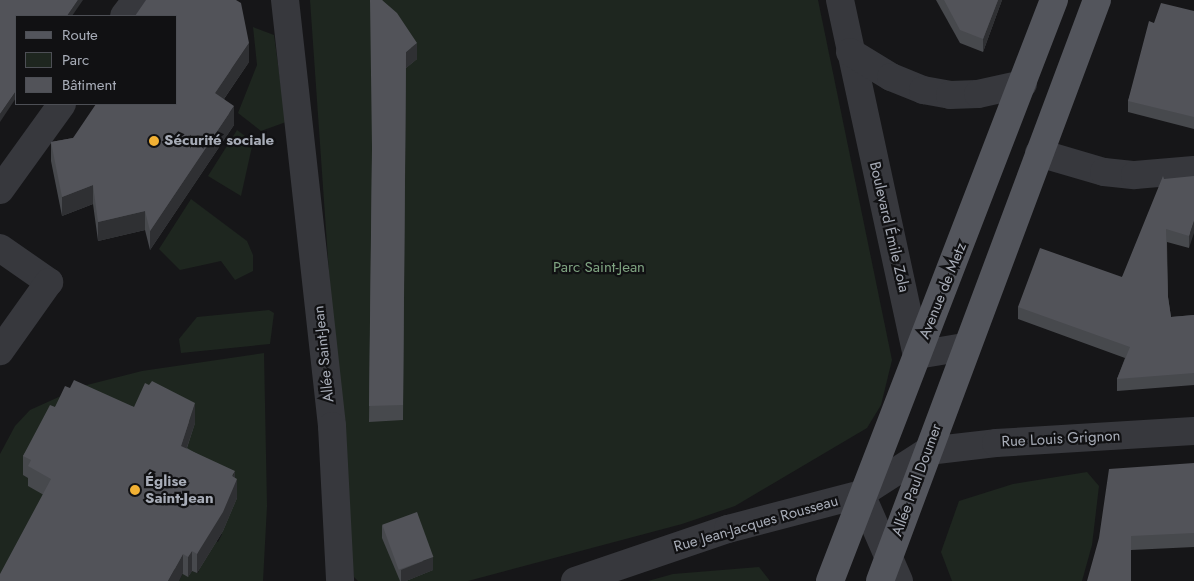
<!DOCTYPE html>
<html>
<head>
<meta charset="utf-8">
<style>
	body { margin:0 }
	#map { position:relative; width:1194px; height:581px; overflow:hidden; background:#161618; font-family:Jost,sans-serif }
	div>[style] { position:absolute }
	.green>* { inset:0; background:#1e261f }
	.minor>* { height:28px; margin:-14px; padding:0 14px; transform-origin:14px; border-radius:14px; background:#37383d }
	.primary>* { height:28px; margin:-14px; padding:0 14px; transform-origin:14px; border-radius:14px; background:#53555c }
	.wall>* { inset:0; background:#47494d }
	.shaded-wall>* { inset:0; background:#2f3033 }
	.building>* { inset:0; background:#525359; transform-origin:0 0 }
	.dots>* { width:14px; height:14px; translate:-50% -50%; box-sizing:border-box; border:2px solid #111113; border-radius:50% }
	span { translate:-50% -50%; white-space:nowrap; text-align:center; line-height:1.15; -webkit-text-stroke:4.5px #111113; paint-order:stroke }
	.poi-label { font-size:15px; color:#a8adb8; font-weight:700 }
	.left { translate:0 -50%; text-align:left }
	.street-label { font-size:15px; color:#a8adb8 }
	.park-label { font-size:15px; color:#7fa381 }
	.legend { position:absolute; left:15px; top:15px; width:162px; height:90px; box-sizing:border-box; background:#111113; border:1px solid #4d4f55; margin:0; padding:6px 9px; list-style:none; font-size:15px; color:#a8adb8 }
	.legend li { display:flex; align-items:center; gap:10px; height:25px }
	.legend b { width:25px; border:1px solid #4d4f55 }
</style>
</head>
<body>
<div id="map">
	<div class="green">
		<i style="clip-path:polygon(310px 0,818px 0,892px 360px,881px 405px,867px 428px,735px 506px,682px 524px,468px 581px,358px 581px,354px 577px,348px 546px)"></i>
		<i style="clip-path:polygon(253px 27px,274px 35px,286px 122px,261px 131px,238px 113px,257px 65px)"></i>
		<i style="clip-path:polygon(237px 130px,253px 142px,241px 196px,208px 176px)"></i>
		<i style="clip-path:polygon(191px 199px,247px 241px,253px 255px,253px 271px,235px 280px,221px 261px,180px 270px,159px 249px)"></i>
		<i style="clip-path:polygon(269px 310px,274px 313px,270px 344px,181px 353px,179px 339px,197px 317px)"></i>
		<i style="clip-path:polygon(264px 353px,267px 506px,263px 581px,179px 581px,183px 573px,188px 576px,192px 571px,198px 573px,209px 537px,218px 542px,222px 534px,31px 480px,28px 486px,61px 495px,0 581px,0 454px,15px 426px,30px 410px,83px 386px,142px 371px)"></i>
		<i style="clip-path:polygon(1087px 472px,1099px 486px,1092px 545px,1082px 581px,952px 581px,941px 552px,959px 501px,1013px 484px)"></i>
		<i style="clip-path:polygon(759px 567px,770px 581px,648px 581px,673px 574px)"></i>
	</div>
	<div class="minor">
		<i style="left:285px;top:0;width:429px;rotate:83.7deg"></i>
		<i style="left:332px;top:426px;width:155px;rotate:87deg"></i>
		<i style="left:840px;top:0;width:363px;rotate:77.8deg"></i>
		<i style="left:917px;top:355px;width:49px;rotate:-9.5deg"></i>
		<i style="left:124px;top:16px;width:20px;rotate:-53deg"></i>
		<i style="left:850px;top:52px;width:48px;rotate:31.4deg"></i>
		<i style="left:891px;top:77px;width:35px;rotate:22deg"></i>
		<i style="left:923px;top:90px;width:27px;rotate:10deg"></i>
		<i style="left:950px;top:95px;width:28px;rotate:-2deg"></i>
		<i style="left:978px;top:94px;width:46px;rotate:-12.5deg"></i>
		<i style="left:1039px;top:153px;width:68px;rotate:16.3deg"></i>
		<i style="left:1104px;top:172px;width:31px;rotate:6deg"></i>
		<i style="left:1135px;top:175px;width:59px;rotate:-4.8deg"></i>
		<i style="left:0;top:190px;width:106px;rotate:-54.2deg"></i>
		<i style="left:0;top:248px;width:60px;rotate:34.8deg"></i>
		<i style="left:49px;top:282px;width:85px;rotate:125.4deg"></i>
		<i style="left:861px;top:494px;width:95px;rotate:66.4deg"></i>
		<i style="left:575px;top:581px;width:162px;rotate:-18.8deg"></i>
		<i style="left:728px;top:529px;width:138px;rotate:-14.7deg"></i>
		<i style="left:861px;top:494px;width:80px;rotate:-32.7deg"></i>
		<i style="left:928px;top:451px;width:68px;rotate:-6.7deg"></i>
		<i style="left:996px;top:443px;width:198px;rotate:-3.5deg"></i>
	</div>
	<div class="primary">
		<i style="left:830px;top:581px;width:623px;rotate:-68.92deg"></i>
		<i style="left:880px;top:581px;width:620px;rotate:-69.52deg"></i>
	</div>
	<div class="wall">
		<i style="clip-path:polygon(382px 0,417px 59px,406px 68px,403px 420px,369px 422px,372px 157px)"></i>
		<i style="clip-path:polygon(936px 0,1002px 0,983px 52px,960px 43px)"></i>
		<i style="clip-path:polygon(1194px 11px,1194px 129px,1128px 112px,1128px 101px,1154px 23px)"></i>
		<i style="clip-path:polygon(249px 62px,224px 99px,234px 125px,150px 250px,145px 230px,98px 241px,93px 204px,62px 216px,51px 161px,51px 142px,73px 138px)"></i>
		<i style="clip-path:polygon(1194px 176px,1189px 248px,1167px 242px,1168px 297px,1171px 317px,1194px 315px,1194px 385px,1117px 391px,1117px 379px,1125px 358px,1018px 319px,1018px 307px,1122px 277px)"></i>
		<i style="clip-path:polygon(70px 388px,134px 407px,195px 423px,187px 448px,235px 477px,237px 498px,223px 531px,197px 573px,192px 571px,188px 577px,28px 486px,28px 478px,23px 475px,23px 456px,55px 407px)"></i>
		<i style="clip-path:polygon(1194px 463px,1194px 547px,1131px 550px,1087px 581px)"></i>
		<i style="clip-path:polygon(382px 525px,433px 570px,406px 581px,400px 581px,382px 538px)"></i>
	</div>
	<div class="shaded-wall">
		<i style="clip-path:polygon(78px 0,83px 0,72px 16px,67px 16px)"></i>
		<i style="clip-path:polygon(998px 0,1002px 0,983px 52px,983px 39px)"></i>
		<i style="clip-path:polygon(249px 43px,249px 62px,215px 112px,215px 93px)"></i>
		<i style="clip-path:polygon(417px 43px,417px 59px,406px 68px,403px 420px,406px 52px)"></i>
		<i style="clip-path:polygon(16px 91px,16px 98px,0 122px,0 114px)"></i>
		<i style="clip-path:polygon(234px 106px,234px 125px,150px 250px,150px 231px)"></i>
		<i style="clip-path:polygon(93px 185px,93px 204px,62px 216px,62px 197px)"></i>
		<i style="clip-path:polygon(145px 211px,145px 230px,98px 241px,98px 222px)"></i>
		<i style="clip-path:polygon(1194px 221px,1194px 233px,1189px 248px,1189px 236px)"></i>
		<i style="clip-path:polygon(195px 403px,195px 423px,181px 465px,181px 446px)"></i>
		<i style="clip-path:polygon(235px 471px,235px 483px,237px 479px,237px 498px,223px 531px,197px 573px,197px 554px)"></i>
		<i style="clip-path:polygon(192px 551px,192px 571px,188px 577px,188px 557px)"></i>
		<i style="clip-path:polygon(183px 554px,183px 573px,179px 581px,168px 581px)"></i>
		<i style="clip-path:polygon(433px 557px,433px 570px,406px 581px,401px 581px,401px 570px)"></i>
	</div>
	<div class="building">
		<i style="clip-path:polygon(0 0,78px 0,67px 16px,16px 16px,16px 91px,0 114px)"></i>
		<i style="clip-path:polygon(146px 0,236px 0,241px 3px,249px 43px,215px 93px,234px 106px,150px 231px,145px 211px,98px 222px,93px 185px,62px 197px,51px 142px,73px 138px,96px 104px,176px 104px,176px 16px,135px 16px)"></i>
		<i style="clip-path:polygon(370px 0,382px 0,397px 13px,417px 43px,406px 52px,403px 405px,369px 406px,372px 148px)"></i>
		<i style="clip-path:polygon(944px 0,998px 0,983px 39px,960px 30px)"></i>
		<i style="clip-path:polygon(1161px 3px,1194px 11px,1194px 117px,1128px 101px,1149px 21px,1154px 23px)"></i>
		<i style="clip-path:polygon(1163px 176px,1164px 179px,1194px 176px,1194px 221px,1189px 236px,1166px 229px,1168px 297px,1171px 317px,1194px 315px,1194px 373px,1117px 379px,1130px 347px,1018px 307px,1040px 248px,1122px 277px)"></i>
		<i style="clip-path:polygon(74px 380px,134px 407px,145px 383px,149px 385px,152px 381px,195px 403px,181px 446px,235px 471px,232px 476px,237px 479px,223px 512px,197px 554px,192px 551px,188px 557px,183px 554px,168px 581px,0 581px,0 574px,51px 479px,28px 466px,31px 460px,23px 456px,50px 405px,55px 407px,65px 386px,70px 388px)"></i>
		<i style="clip-path:polygon(1194px 463px,1194px 533px,1131px 536px,1131px 581px,1087px 581px,1099px 538px,1109px 469px)"></i>
		<i style="left:417px;top:512px;width:48px;height:37px;rotate:70deg"></i>
	</div>
	<div class="dots">
		<i style="left:154px;top:141px;background:#f2b134"></i>
		<i style="left:135px;top:490px;background:#f2b134"></i>
	</div>
	<div class="poi-label">
		<span class="left" style="left:164px;top:141px">Sécurité sociale</span>
		<span class="left" style="left:145px;top:490px">Église<br>Saint-Jean</span>
	</div>
	<div class="street-label">
		<span style="left:889px;top:227px;rotate:77deg">Boulevard Émile Zola</span>
		<span style="left:943px;top:291px;rotate:-68deg">Avenue de Metz</span>
		<span style="left:324px;top:354px;rotate:-96deg">Allée Saint-Jean</span>
		<span style="left:1061px;top:439px;rotate:-3deg">Rue Louis Grignon</span>
		<span style="left:917px;top:480px;rotate:-70deg">Allée Paul Doumer</span>
		<span style="left:756px;top:524px;rotate:-16deg">Rue Jean-Jacques Rousseau</span>
	</div>
	<div class="park-label">
		<span style="left:599px;top:268px">Parc Saint-Jean</span>
	</div>
	<ul class="legend">
	<li><b style="height:6px;background:#53555c"></b>Route</li>
	<li><b style="height:14px;background:#1e261f"></b>Parc</li>
	<li><b style="height:14px;background:#525359"></b>Bâtiment</li>
	</ul>
</div>
</body>
</html>
